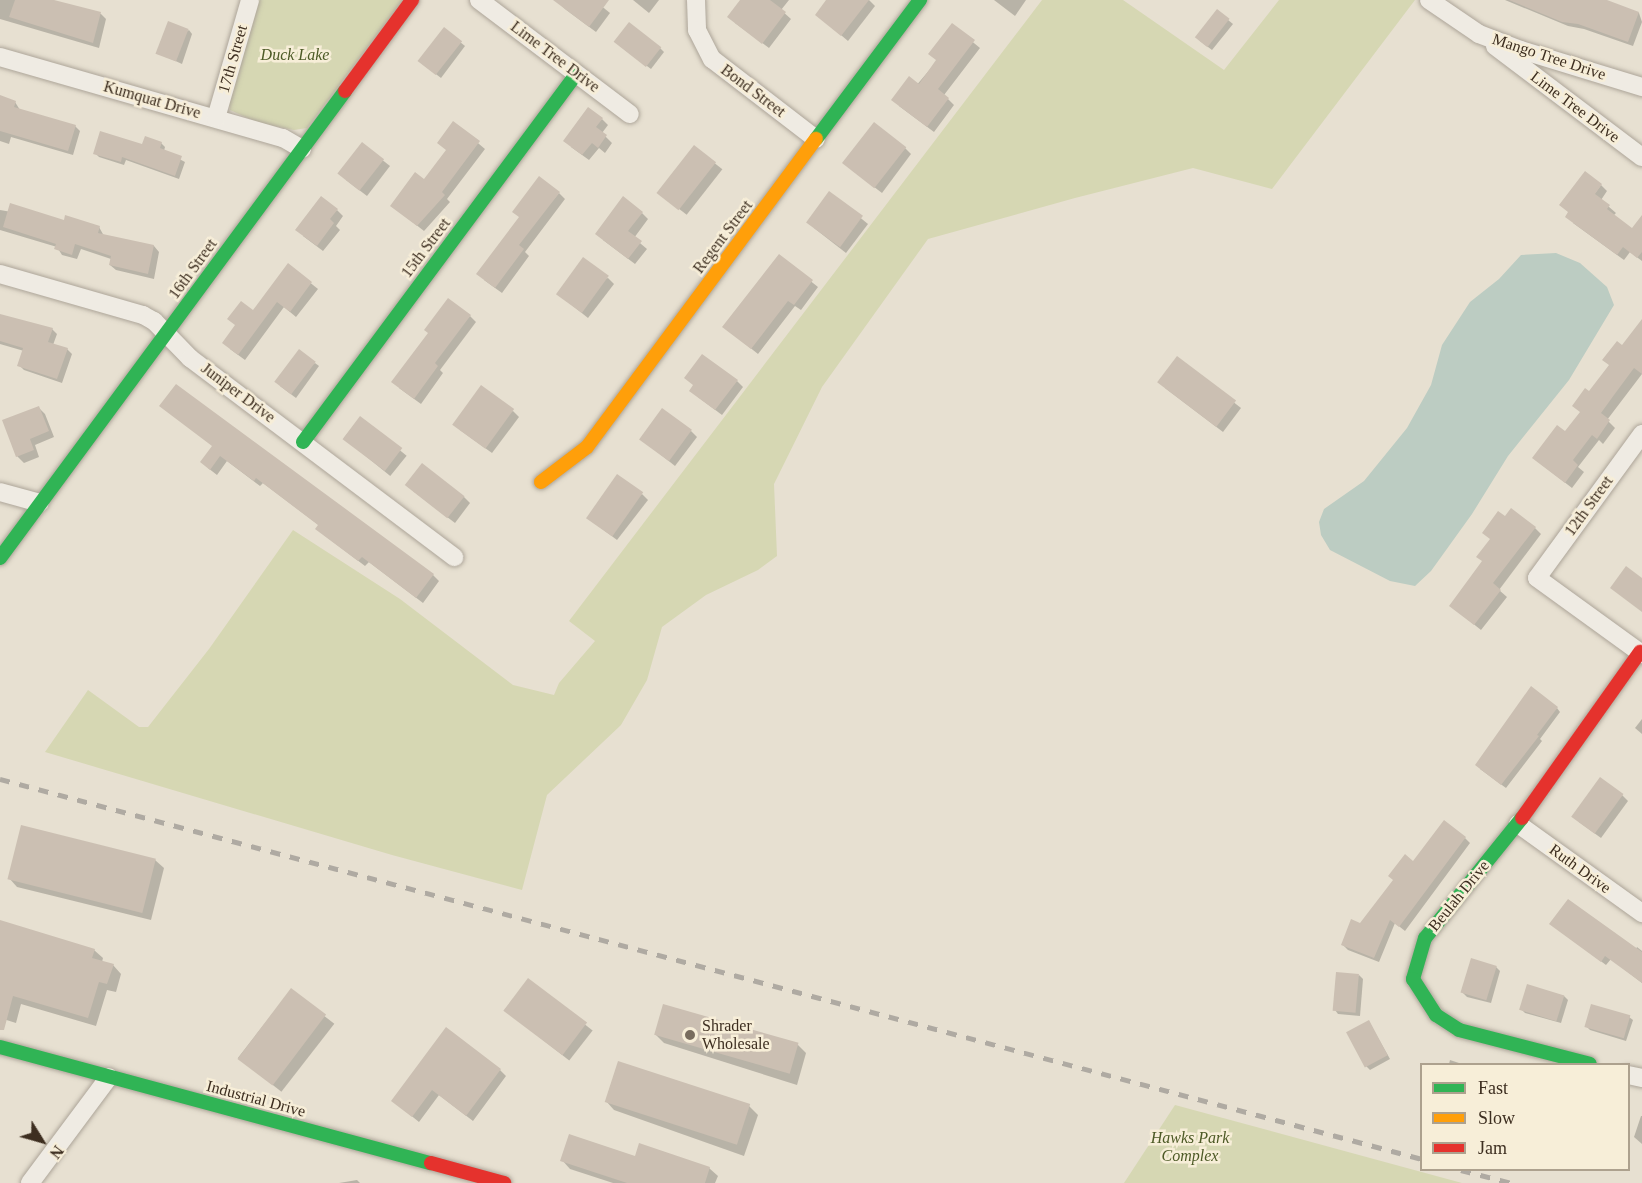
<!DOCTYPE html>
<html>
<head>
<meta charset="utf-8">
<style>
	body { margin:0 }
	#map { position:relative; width:1642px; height:1183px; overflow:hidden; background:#e7e0d1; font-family:Georgia,serif }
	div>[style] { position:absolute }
	.green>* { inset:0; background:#d6d7b3 }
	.water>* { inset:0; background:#bcccc2 }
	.shadow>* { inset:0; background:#0003; transform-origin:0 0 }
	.building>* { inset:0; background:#cbbfb2; transform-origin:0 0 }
	.roads { filter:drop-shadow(0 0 2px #ada599) drop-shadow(0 0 2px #ada599) }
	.street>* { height:18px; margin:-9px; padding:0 9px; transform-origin:9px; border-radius:9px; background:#efebe3 }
	.fast>* { height:14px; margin:-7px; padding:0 7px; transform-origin:7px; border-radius:7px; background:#30b455 }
	.slow>* { height:14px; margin:-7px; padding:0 7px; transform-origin:7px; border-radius:7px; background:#ff9f0a }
	.jam>* { height:14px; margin:-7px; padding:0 7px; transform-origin:7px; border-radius:7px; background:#e5322d }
	.rail>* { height:4.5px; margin-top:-2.25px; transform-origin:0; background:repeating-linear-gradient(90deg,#afaaa2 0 10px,transparent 0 20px) }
	.dots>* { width:16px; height:16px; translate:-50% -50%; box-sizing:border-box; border:3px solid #f7eed8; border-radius:50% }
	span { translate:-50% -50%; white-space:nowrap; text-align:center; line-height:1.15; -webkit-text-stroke:5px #f7eed8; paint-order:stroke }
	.park-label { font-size:16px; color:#4d5a26; font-style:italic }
	.street-label { font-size:16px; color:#3d2e20 }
	.poi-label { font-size:16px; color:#3d2e20 }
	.left { translate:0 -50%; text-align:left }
	.legend { position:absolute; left:1420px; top:1063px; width:210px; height:108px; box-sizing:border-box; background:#f7eed8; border:2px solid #ada18e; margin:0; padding:8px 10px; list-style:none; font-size:18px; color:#3d2e20 }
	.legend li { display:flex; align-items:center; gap:12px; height:30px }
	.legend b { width:30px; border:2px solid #ada18e }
	.north { position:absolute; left:12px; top:1111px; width:60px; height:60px; -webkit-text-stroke:4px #f7eed8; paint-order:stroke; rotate:127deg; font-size:16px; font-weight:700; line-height:24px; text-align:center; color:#3d2e20 }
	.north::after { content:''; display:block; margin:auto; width:21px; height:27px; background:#3d2e20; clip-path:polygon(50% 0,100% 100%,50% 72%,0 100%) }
</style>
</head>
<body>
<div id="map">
	<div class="green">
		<i style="clip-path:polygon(257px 0,403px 0,307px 128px,294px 130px,259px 123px,230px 110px,228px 99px)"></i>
		<i style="clip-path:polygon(1042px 0,1123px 0,1224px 70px,1279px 0,1415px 0,1272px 189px,1193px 168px,1075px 198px,928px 239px,822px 387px,774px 484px,777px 556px,758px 570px,706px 595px,662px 627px,647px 680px,621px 725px,547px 795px,522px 890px,392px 855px,45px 752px,88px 690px,139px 727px,148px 727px,209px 649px,293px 530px,400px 599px,513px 685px,554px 695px,559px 683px,595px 641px,569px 621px)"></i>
		<i style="clip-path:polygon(1175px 1105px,1462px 1183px,1124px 1183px)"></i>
	</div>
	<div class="water">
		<i style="clip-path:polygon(1556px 253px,1580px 263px,1607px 287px,1614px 305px,1569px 380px,1508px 456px,1472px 514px,1431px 571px,1415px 586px,1390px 581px,1330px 550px,1321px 535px,1319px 522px,1324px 509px,1364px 481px,1407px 428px,1431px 385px,1442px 345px,1470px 302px,1499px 279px,1521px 255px)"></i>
	</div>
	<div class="shadow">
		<i style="clip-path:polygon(0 0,49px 0,101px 14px,106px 19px,99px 48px,0 19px)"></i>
		<i style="clip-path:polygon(561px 0,594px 0,610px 13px,596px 32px,565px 9px,559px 3px)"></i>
		<i style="clip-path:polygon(633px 0,659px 0,649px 13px)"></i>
		<i style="clip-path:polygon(742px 0,789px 0,781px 10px,791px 19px,769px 48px,735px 23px)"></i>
		<i style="clip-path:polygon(828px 0,869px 0,875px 6px,848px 41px,817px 15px)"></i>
		<i style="clip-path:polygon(994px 0,1026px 0,1015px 16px)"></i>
		<i style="clip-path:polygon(1505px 0,1582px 0,1639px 13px,1642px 22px,1633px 46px,1584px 29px,1568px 26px)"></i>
		<i style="clip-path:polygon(1217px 11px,1233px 24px,1212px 50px,1200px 41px)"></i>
		<i style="clip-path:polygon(952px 25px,980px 48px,944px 95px,954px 105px,934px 132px,899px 106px,937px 61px)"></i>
		<i style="clip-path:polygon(444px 29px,465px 46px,441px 78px,424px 65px)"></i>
		<i style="clip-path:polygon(189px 30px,192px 34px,182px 64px,158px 53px)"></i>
		<i style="clip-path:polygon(620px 46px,660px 48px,664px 52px,651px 69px)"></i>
		<i style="clip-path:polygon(0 97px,15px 102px,20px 110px,75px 126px,80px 131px,73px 155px,11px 137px,9px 144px,0 141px)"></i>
		<i style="clip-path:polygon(602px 119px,608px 125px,602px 133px,612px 143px,605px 153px,599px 148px,589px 160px,571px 147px)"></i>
		<i style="clip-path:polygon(454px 123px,485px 149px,447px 199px,450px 202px,424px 231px,392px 206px,424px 181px,448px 150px)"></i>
		<i style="clip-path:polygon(161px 143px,165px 147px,164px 151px,185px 162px,179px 179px,126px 160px,124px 165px,99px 157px,95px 153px)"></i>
		<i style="clip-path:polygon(362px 144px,390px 166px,367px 196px,346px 180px)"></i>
		<i style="left:694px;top:147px;width:36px;height:58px;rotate:38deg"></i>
		<i style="clip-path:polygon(905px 148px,911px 154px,882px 193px,852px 170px)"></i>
		<i style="clip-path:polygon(1601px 185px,1607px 191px,1601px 200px,1616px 213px,1613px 216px,1632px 230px,1642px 224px,1642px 261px,1630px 252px,1624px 260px,1573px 223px)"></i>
		<i style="clip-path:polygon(559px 193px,565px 199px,525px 252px,529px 256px,502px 293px,484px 280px)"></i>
		<i style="clip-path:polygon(830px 193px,868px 224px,846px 253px,814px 228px)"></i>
		<i style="clip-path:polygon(0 210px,99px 227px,104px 236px,154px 246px,159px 252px,154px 279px,116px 270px,110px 265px,111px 259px,81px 249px,77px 259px,62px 255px,57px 247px,0 230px)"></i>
		<i style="clip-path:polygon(337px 210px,343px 216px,336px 226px,340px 230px,323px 251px,303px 236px)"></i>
		<i style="clip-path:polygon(642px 213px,648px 219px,634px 238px,647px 249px,635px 264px,603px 240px)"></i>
		<i style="clip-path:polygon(779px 256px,818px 287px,801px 310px,795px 306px,758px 354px,724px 327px)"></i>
		<i style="clip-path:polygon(288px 265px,318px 289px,296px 317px,284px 307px,245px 360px,230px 349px,253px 312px)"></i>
		<i style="clip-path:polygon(608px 278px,614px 284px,588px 318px,558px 294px)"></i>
		<i style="clip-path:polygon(0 315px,52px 329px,57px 334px,53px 345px,67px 349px,72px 354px,62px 383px,24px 370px,19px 365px,24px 351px,0 344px)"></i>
		<i style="clip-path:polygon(470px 316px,476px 322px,440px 370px,443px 373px,421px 404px,399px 388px)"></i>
		<i style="clip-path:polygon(1642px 322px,1642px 374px,1607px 420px,1615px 428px,1603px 444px,1599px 440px,1578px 467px,1584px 472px,1572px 488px,1541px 464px,1581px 412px,1589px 393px)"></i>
		<i style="clip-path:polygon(1177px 358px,1241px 408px,1223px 432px,1165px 388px)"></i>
		<i style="clip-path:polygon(315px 363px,319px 366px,296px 398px,280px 386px)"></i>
		<i style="clip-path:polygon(737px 381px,743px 387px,722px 415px,698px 397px)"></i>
		<i style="clip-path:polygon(39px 408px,45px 414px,54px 437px,35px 445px,39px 457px,24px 463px,17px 456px)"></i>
		<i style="clip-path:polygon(513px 411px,519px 417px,492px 453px,460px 430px)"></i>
		<i style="left:360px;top:418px;width:60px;height:26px;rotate:39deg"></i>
		<i style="clip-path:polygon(691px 431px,697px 437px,675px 466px,641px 439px)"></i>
		<i style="clip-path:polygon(213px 447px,433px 575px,439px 581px,423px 603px,369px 562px,365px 566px,324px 535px,320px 526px,263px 483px,260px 486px,227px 461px,217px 475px,208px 468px)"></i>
		<i style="clip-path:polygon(413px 491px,464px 497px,470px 503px,455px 523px)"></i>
		<i style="clip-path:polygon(642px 494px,648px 500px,617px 540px,593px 522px)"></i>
		<i style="clip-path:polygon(1505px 518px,1535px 528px,1541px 534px,1499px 590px,1507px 597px,1481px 630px,1451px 606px,1484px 562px)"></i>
		<i style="clip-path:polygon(1557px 708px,1560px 712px,1540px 739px,1542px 741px,1506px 788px,1480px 769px)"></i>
		<i style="clip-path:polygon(1642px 719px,1642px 734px,1635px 728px)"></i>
		<i style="clip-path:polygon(1622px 795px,1628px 801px,1601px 838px,1579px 822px)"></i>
		<i style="clip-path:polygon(1465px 838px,1470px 843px,1405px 931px,1395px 923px,1379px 962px,1348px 950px,1343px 945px,1414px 863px)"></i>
		<i style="clip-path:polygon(155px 860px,164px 868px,151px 920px,17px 887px,9px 878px)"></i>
		<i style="clip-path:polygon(0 922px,94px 950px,103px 958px,102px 962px,113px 965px,121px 974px,116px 992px,107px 990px,96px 1026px,21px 1004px,16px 1023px,0 1018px)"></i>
		<i style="clip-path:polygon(1556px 928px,1636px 949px,1637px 947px,1642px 951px,1642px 983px,1611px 959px,1606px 965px)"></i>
		<i style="clip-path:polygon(1496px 967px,1500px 971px,1491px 1003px,1467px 997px,1463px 993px)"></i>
		<i style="clip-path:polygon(1359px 975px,1363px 979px,1360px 1016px,1338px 1014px,1335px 1010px)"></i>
		<i style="left:528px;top:980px;width:82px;height:38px;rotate:38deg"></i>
		<i style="clip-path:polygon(1528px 986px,1564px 996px,1568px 1000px,1561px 1023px,1525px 1013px,1521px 1009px)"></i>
		<i style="left:291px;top:990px;width:55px;height:86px;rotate:38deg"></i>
		<i style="clip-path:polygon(1629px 1017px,1633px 1020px,1626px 1041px,1590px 1030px,1586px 1026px)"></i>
		<i style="clip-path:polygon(1369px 1022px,1390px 1059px,1370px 1070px,1366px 1066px)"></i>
		<i style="clip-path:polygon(655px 1034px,798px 1045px,806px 1053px,797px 1085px,664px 1043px)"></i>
		<i style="clip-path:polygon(1450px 1060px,1462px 1064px,1449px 1064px)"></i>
		<i style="clip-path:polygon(500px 1070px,506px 1076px,473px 1121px,439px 1095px,419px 1122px,393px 1101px)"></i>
		<i style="clip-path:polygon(606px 1101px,749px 1106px,758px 1115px,744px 1156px,614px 1110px)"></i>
		<i style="clip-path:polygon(1641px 1116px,1642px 1116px,1642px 1144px,1634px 1137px)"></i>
		<i style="clip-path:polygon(636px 1158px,709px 1168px,718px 1176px,715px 1183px,613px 1183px,570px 1169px,562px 1160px)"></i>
		<i style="clip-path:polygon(357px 1180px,360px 1183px,339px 1183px)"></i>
	</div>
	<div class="building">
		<i style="clip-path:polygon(15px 0,54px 0,101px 12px,93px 43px,9px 17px)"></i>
		<i style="clip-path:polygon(553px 0,609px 0,589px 27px)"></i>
		<i style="clip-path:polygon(740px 0,770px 0,786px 12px,762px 44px,727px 17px)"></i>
		<i style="clip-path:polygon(826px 0,869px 0,841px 36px,815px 15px)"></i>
		<i style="clip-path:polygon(1509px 0,1607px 0,1639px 12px,1628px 42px,1578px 24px,1562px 22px)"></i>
		<i style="left:1217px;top:9px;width:16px;height:36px;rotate:38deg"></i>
		<i style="left:168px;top:21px;width:22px;height:35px;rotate:21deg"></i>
		<i style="left:629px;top:22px;width:41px;height:25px;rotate:38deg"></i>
		<i style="clip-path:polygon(952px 23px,975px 40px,938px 89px,949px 98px,927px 127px,891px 100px,909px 76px,919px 84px,936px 60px,928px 54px)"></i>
		<i style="left:444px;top:27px;width:23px;height:43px;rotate:38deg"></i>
		<i style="clip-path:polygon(0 95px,16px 101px,14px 107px,76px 125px,68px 151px,0 131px)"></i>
		<i style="clip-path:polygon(588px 107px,603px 118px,596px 127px,607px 135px,598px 148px,592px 143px,582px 155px,563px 141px)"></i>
		<i style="clip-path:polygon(453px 121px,480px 141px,442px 192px,445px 195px,417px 226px,390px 206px,415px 172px,424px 179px,446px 150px,437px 143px)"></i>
		<i style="left:874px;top:122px;width:41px;height:52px;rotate:38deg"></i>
		<i style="clip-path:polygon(100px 131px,142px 144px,145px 136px,162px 142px,160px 148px,182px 156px,175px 176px,122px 157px,121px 162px,93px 154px)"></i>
		<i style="left:362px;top:142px;width:28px;height:40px;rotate:38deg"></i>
		<i style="left:694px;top:145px;width:28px;height:61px;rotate:38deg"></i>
		<i style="clip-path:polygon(1585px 171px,1602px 184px,1595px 194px,1610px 205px,1607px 209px,1632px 228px,1642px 215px,1642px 252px,1637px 258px,1623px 247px,1617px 255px,1565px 217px,1568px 212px,1559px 205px)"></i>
		<i style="clip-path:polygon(539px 176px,560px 192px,519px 245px,524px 249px,495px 288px,476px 274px,519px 217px,512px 212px)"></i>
		<i style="left:829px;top:191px;width:42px;height:39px;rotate:36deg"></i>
		<i style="clip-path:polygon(321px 196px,338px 209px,330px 219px,334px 223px,317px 246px,295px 230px)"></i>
		<i style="clip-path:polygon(623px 196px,643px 212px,628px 231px,642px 241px,628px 259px,595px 234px)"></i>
		<i style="clip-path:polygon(10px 203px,64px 220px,65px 215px,100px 226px,98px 233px,154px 245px,148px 274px,109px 265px,111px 256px,75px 244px,72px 255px,54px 249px,56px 244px,3px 227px)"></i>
		<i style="clip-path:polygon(779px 254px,813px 280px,794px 305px,788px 301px,751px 349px,722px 327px)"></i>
		<i style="left:583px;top:257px;width:32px;height:46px;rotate:36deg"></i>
		<i style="clip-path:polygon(288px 263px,312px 282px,290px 312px,277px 302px,238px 355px,222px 343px,235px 325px,227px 319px,241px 301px,253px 310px)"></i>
		<i style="clip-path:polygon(448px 298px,471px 315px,435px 363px,438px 366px,414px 399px,391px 382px,428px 333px,424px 330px)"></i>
		<i style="clip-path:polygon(0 314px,53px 328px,48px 342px,68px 348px,57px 379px,17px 366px,23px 348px,0 341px)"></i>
		<i style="clip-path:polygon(1642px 319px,1642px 374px,1634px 368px,1614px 395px,1601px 413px,1610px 420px,1597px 439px,1592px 435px,1573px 460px,1578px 465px,1565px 483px,1532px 458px,1557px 425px,1565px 431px,1580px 412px,1572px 406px,1585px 388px,1589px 391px,1609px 365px,1602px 360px,1617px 341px,1622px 345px)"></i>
		<i style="left:299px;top:349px;width:21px;height:41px;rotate:37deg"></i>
		<i style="clip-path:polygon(702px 354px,738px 380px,715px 410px,689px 391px,693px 385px,684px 378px)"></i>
		<i style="left:1177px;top:356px;width:74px;height:33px;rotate:37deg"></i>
		<i style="clip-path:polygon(176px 384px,434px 574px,416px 598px,362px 557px,358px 561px,315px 529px,318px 525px,256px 478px,254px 481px,220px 456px,210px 470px,200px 462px,212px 446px,159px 406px)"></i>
		<i style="left:481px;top:385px;width:41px;height:49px;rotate:36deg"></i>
		<i style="clip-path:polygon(39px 406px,49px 431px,30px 439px,34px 450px,16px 457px,2px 420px)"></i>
		<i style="left:662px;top:408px;width:37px;height:39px;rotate:36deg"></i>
		<i style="left:360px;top:416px;width:53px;height:29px;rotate:37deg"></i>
		<i style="left:422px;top:463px;width:54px;height:28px;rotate:38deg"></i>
		<i style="left:617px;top:474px;width:32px;height:54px;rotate:35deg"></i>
		<i style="clip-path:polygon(1511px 508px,1536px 527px,1493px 583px,1501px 590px,1474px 625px,1449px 606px,1482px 561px,1476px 557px,1490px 539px,1482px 533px,1498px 511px,1505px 516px)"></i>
		<i style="clip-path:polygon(1626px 566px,1642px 578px,1642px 612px,1610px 588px)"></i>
		<i style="clip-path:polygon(1531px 686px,1558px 707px,1537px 735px,1539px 736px,1501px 785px,1475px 765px)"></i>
		<i style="left:1600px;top:777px;width:29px;height:49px;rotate:36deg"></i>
		<i style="clip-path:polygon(1444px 820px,1466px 837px,1399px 927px,1390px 920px,1374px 958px,1341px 945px,1351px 919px,1360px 923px,1393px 880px,1388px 876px,1405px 854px,1413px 861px)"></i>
		<i style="left:21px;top:825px;width:139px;height:56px;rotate:14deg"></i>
		<i style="clip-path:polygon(1568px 899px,1642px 952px,1642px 983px,1605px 956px,1601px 962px,1549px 924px)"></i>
		<i style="clip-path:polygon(0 920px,95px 949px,92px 958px,114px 964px,107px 984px,99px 982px,88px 1018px,13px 996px,4px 1030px,0 1030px)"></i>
		<i style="left:1471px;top:958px;width:27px;height:36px;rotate:17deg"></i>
		<i style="left:1336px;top:972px;width:23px;height:39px;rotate:5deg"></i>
		<i style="left:528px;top:978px;width:74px;height:41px;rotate:37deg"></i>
		<i style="left:1527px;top:984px;width:39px;height:27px;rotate:17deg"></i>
		<i style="left:291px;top:988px;width:44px;height:89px;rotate:37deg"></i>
		<i style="left:663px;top:1004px;width:141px;height:32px;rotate:16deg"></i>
		<i style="left:1591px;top:1004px;width:41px;height:24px;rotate:16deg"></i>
		<i style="left:1369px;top:1020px;width:40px;height:26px;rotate:62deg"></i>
		<i style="clip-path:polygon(446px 1027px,501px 1069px,466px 1116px,432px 1090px,412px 1117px,391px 1101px)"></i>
		<i style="left:618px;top:1061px;width:139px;height:43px;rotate:18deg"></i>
		<i style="clip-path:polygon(569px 1134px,635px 1156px,639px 1143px,710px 1167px,705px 1183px,627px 1183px,560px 1161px)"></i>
	</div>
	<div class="roads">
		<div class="street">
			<i style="left:479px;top:0;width:189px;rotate:37.1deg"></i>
			<i style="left:696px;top:0;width:30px;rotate:88deg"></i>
			<i style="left:697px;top:30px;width:33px;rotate:63deg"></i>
			<i style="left:712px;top:59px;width:131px;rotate:37.6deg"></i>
			<i style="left:1429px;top:0;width:60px;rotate:34.2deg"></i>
			<i style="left:1479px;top:34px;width:45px;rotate:20.9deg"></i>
			<i style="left:1521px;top:50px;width:127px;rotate:17deg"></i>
			<i style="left:1495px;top:46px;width:184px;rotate:37.1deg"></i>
			<i style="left:0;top:57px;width:294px;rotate:16deg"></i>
			<i style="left:283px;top:138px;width:22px;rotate:30deg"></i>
			<i style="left:216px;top:118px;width:123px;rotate:-73.9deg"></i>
			<i style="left:0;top:274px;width:149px;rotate:16deg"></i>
			<i style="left:143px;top:315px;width:13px;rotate:29deg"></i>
			<i style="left:154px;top:321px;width:52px;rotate:45.8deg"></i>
			<i style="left:190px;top:358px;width:331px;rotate:37deg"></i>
			<i style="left:1642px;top:434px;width:178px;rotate:126.1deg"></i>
			<i style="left:1537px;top:578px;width:130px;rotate:35.9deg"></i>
			<i style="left:0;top:492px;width:41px;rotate:15.4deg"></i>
			<i style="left:1518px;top:824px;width:153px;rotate:35.7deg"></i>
			<i style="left:1628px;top:1075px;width:14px;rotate:12deg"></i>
			<i style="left:30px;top:1183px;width:132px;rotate:-53.3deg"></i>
		</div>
		<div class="fast">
			<i style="left:816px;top:139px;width:174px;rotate:-53.2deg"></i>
			<i style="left:303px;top:442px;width:458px;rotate:-53.4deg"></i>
			<i style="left:0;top:558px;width:581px;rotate:-53.54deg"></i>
			<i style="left:1522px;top:818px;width:154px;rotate:128.9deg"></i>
			<i style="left:1425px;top:938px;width:43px;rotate:106.3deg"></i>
			<i style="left:1413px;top:979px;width:43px;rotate:57.4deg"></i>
			<i style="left:1436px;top:1015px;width:27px;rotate:33deg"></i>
			<i style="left:1459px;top:1030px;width:135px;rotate:14.5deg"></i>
			<i style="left:0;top:1047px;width:446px;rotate:15.1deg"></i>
		</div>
		<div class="slow">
			<i style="left:541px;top:482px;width:58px;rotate:-37.3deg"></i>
			<i style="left:587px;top:447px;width:384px;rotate:-53.4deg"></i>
		</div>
		<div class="jam">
			<i style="left:345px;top:91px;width:113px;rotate:-53.6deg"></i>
			<i style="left:1522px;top:818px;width:204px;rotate:-54.6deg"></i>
			<i style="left:431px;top:1163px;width:76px;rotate:15.3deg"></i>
		</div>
	</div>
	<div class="rail">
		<i style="left:0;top:779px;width:1472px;rotate:14.96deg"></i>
		<i style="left:1461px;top:1170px;width:53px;rotate:14.3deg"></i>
	</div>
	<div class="dots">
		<i style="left:690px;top:1035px;background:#786c5e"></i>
	</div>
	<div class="park-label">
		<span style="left:295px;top:55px">Duck Lake</span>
		<span style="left:1190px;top:1147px">Hawks Park<br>Complex</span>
	</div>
	<div class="street-label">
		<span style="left:555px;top:57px;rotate:37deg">Lime Tree Drive</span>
		<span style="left:1549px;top:57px;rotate:18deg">Mango Tree Drive</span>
		<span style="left:233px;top:59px;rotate:-74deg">17th Street</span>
		<span style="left:753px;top:91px;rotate:37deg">Bond Street</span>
		<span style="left:152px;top:100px;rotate:16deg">Kumquat Drive</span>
		<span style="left:1575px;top:107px;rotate:37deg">Lime Tree Drive</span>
		<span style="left:723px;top:237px;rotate:-53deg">Regent Street</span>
		<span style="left:426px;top:248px;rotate:-53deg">15th Street</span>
		<span style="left:193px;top:269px;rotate:-54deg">16th Street</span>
		<span style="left:238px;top:393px;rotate:37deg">Juniper Drive</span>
		<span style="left:1589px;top:506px;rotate:-54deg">12th Street</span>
		<span style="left:1580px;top:869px;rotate:36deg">Ruth Drive</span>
		<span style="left:1459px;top:896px;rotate:-51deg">Beulah Drive</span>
		<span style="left:256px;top:1099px;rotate:15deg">Industrial Drive</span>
	</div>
	<div class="poi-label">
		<span class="left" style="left:702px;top:1035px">Shrader<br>Wholesale</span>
	</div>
	<ul class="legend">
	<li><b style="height:8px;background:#30b455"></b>Fast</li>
	<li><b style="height:8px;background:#ff9f0a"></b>Slow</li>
	<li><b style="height:8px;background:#e5322d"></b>Jam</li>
	</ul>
	<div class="north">N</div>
</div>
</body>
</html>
